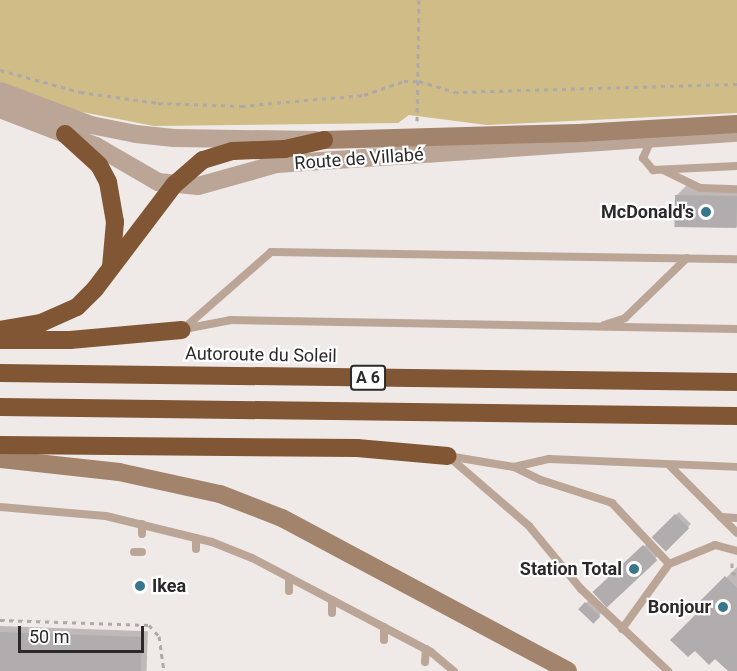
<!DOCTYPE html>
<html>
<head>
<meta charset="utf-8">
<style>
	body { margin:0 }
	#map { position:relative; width:737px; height:671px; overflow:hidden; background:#efe9e8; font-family:Roboto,sans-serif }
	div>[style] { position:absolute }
	.green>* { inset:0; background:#cfbc86 }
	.shadow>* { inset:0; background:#0003; transform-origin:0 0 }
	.building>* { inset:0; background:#b1acad; transform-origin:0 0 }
	.path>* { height:3px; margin-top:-1.5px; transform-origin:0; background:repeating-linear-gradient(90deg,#ada9a8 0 4.5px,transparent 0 9px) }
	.service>* { height:8px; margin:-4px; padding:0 4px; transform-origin:4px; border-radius:4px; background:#bba596 }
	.tertiary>* { height:18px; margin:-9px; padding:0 9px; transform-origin:9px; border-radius:9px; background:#bba596 }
	.secondary>* { height:18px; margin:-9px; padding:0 9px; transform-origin:9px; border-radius:9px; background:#a2836c }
	.motorway>* { height:18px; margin:-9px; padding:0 9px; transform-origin:9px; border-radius:9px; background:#805634 }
	.dots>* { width:16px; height:16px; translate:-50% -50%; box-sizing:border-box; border:3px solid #fff; border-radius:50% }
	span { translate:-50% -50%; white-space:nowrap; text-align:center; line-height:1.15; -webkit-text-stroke:4.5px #fff; paint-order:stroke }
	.shield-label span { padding:2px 4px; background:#fff; border:2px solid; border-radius:4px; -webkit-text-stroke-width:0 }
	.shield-label { font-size:16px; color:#2b2929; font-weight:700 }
	.street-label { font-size:18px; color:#2b2929 }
	.poi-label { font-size:18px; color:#2b2929; font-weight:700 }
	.right { translate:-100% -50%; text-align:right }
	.left { translate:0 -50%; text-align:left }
	.scale { position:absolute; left:18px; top:626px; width:126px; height:27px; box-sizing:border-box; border:3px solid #2b2929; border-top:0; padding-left:8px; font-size:18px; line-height:21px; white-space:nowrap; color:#2b2929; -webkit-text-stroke:4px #fff; paint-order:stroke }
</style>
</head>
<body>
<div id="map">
	<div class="green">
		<i style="clip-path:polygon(0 0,737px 0,737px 113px,487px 125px,409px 115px,398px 123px,154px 126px,77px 111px,0 83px)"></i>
	</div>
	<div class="shadow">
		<i style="clip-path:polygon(687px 185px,737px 187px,737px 227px,677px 195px)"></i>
		<i style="left:679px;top:512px;width:17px;height:35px;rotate:45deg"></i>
		<i style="left:647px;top:544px;width:16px;height:70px;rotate:47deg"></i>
		<i style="clip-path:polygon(737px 567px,737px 671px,730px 671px,699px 605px)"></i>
		<i style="left:589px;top:600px;width:18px;height:13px;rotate:43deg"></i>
		<i style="left:0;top:626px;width:148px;height:45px;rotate:2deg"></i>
	</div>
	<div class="building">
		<i style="left:675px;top:195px;width:62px;height:32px;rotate:1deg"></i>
		<i style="left:675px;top:514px;width:20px;height:33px;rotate:45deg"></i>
		<i style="left:643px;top:545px;width:21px;height:69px;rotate:47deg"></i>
		<i style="clip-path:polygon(725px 576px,737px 588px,737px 671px,728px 671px,715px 659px,709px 665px,695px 651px,688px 657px,670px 640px,701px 609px,696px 605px)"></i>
		<i style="left:585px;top:602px;width:21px;height:10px;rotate:43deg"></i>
		<i style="left:0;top:632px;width:142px;height:39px;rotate:2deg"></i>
	</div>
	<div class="path">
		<i style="left:0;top:70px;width:83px;rotate:15.4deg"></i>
		<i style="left:80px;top:92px;width:79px;rotate:8deg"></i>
		<i style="left:158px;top:103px;width:83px;rotate:2.1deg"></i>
		<i style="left:241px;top:106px;width:123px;rotate:-5.1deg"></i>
		<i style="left:364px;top:95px;width:42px;rotate:-19.3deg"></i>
		<i style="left:404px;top:81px;width:15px"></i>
		<i style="left:419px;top:81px;width:37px;rotate:17deg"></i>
		<i style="left:454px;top:92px;width:283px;rotate:-1.6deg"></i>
		<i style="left:417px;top:121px;width:121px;rotate:-89.1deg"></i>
		<i style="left:732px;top:563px;width:9px;rotate:90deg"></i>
		<i style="left:732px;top:572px;width:6px;rotate:39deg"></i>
		<i style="left:0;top:620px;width:149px;rotate:1.9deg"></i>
		<i style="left:149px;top:625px;width:15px;rotate:48deg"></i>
		<i style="left:159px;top:636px;width:35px;rotate:82deg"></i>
	</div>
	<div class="service">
		<i style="left:651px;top:140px;width:20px;rotate:114deg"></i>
		<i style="left:643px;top:158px;width:16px;rotate:50deg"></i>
		<i style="left:653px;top:170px;width:84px;rotate:-2.7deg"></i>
		<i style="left:663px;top:170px;width:41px;rotate:25.9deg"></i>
		<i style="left:700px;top:188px;width:37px;rotate:2deg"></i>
		<i style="left:604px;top:325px;width:22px;rotate:-18deg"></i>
		<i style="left:625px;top:318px;width:86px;rotate:-44.1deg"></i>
		<i style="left:184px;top:329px;width:48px;rotate:-10.8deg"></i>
		<i style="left:231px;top:320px;width:506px;rotate:1.02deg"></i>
		<i style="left:182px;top:330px;width:118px;rotate:-41.2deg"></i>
		<i style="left:271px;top:252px;width:466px;rotate:0.9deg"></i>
		<i style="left:448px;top:456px;width:67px;rotate:9.5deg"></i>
		<i style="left:514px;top:467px;width:30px;rotate:26deg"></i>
		<i style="left:541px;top:480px;width:75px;rotate:17.9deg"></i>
		<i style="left:612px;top:503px;width:83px;rotate:46.9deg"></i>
		<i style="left:669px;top:564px;width:50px;rotate:-22.4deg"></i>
		<i style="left:715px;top:545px;width:23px;rotate:15deg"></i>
		<i style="left:448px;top:456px;width:107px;rotate:40.8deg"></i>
		<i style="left:529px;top:526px;width:82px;rotate:50.5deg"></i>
		<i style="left:581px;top:589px;width:120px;rotate:43.3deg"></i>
		<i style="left:514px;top:467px;width:36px;rotate:-13deg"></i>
		<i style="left:549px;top:459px;width:188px;rotate:2.4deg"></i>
		<i style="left:671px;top:467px;width:93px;rotate:45deg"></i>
		<i style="left:0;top:507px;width:106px;rotate:4.9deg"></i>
		<i style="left:106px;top:516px;width:109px;rotate:13.8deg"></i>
		<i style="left:212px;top:542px;width:43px;rotate:21.8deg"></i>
		<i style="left:252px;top:558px;width:202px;rotate:27.7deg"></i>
		<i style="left:431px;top:652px;width:30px;rotate:40deg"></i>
		<i style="left:721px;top:517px;width:16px;rotate:4deg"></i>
		<i style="left:142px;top:534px;width:10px;rotate:-90deg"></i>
		<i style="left:196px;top:549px;width:11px;rotate:-90deg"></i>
		<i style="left:134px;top:552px;width:8px"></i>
		<i style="left:289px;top:591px;width:13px;rotate:-90deg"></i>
		<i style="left:332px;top:613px;width:13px;rotate:-90deg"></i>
		<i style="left:622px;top:629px;width:80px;rotate:-54.1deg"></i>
		<i style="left:384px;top:640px;width:13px;rotate:-90deg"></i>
		<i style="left:425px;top:662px;width:13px;rotate:-86deg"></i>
	</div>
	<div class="tertiary">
		<i style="left:0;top:91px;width:97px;rotate:20.5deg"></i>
		<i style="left:91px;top:125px;width:46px;rotate:11.3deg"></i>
		<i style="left:136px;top:134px;width:38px;rotate:6deg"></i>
		<i style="left:174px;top:138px;width:142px;rotate:0.8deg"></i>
		<i style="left:0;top:109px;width:103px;rotate:21.1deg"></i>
		<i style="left:96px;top:146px;width:72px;rotate:30.1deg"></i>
		<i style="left:158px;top:182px;width:40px;rotate:5.7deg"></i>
		<i style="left:198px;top:186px;width:82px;rotate:-15.6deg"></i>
		<i style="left:277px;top:164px;width:461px;rotate:-3.9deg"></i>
	</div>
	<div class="secondary">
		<i style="left:324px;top:140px;width:255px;rotate:-1.6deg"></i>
		<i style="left:579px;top:133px;width:158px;rotate:-3.3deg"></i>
		<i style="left:0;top:459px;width:120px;rotate:6.2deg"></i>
		<i style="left:119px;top:472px;width:103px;rotate:12.3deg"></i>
		<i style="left:220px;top:494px;width:66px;rotate:21.2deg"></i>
		<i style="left:282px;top:518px;width:324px;rotate:28.1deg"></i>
	</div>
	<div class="motorway">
		<i style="left:65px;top:134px;width:46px;rotate:42.4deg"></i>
		<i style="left:99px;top:165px;width:19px;rotate:62deg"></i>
		<i style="left:108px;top:182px;width:41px;rotate:80.1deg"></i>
		<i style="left:115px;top:222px;width:45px;rotate:95.1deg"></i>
		<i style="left:0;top:330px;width:42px;rotate:-9.7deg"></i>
		<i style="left:41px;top:323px;width:39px;rotate:-24deg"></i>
		<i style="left:77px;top:307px;width:25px;rotate:-45deg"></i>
		<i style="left:95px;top:289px;width:131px;rotate:-52.8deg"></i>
		<i style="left:174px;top:185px;width:38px;rotate:-41deg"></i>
		<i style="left:203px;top:160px;width:31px;rotate:-17deg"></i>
		<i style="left:233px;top:151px;width:52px;rotate:-2.2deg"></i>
		<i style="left:285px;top:149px;width:40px;rotate:-13deg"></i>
		<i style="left:0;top:340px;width:70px"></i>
		<i style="left:70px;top:340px;width:112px;rotate:-5.1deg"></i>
		<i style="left:0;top:373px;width:737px;rotate:0.7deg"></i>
		<i style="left:0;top:407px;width:737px;rotate:0.7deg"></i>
		<i style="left:0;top:445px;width:357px;rotate:0.5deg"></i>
		<i style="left:357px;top:448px;width:91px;rotate:5deg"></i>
	</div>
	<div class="dots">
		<i style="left:706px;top:212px;background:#37768b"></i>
		<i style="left:634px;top:569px;background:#37768b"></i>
		<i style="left:140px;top:586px;background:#37768b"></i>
		<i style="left:723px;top:607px;background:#37768b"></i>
	</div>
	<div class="shield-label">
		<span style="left:368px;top:378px">A 6</span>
	</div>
	<div class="street-label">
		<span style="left:359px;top:159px;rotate:-4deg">Route de Villabé</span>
		<span style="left:261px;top:355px;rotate:1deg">Autoroute du Soleil</span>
	</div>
	<div class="poi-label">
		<span class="right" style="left:694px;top:212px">McDonald's</span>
		<span class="right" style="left:622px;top:569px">Station Total</span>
		<span class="left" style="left:152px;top:586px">Ikea</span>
		<span class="right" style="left:711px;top:607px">Bonjour</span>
	</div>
	<div class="scale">50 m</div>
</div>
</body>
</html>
